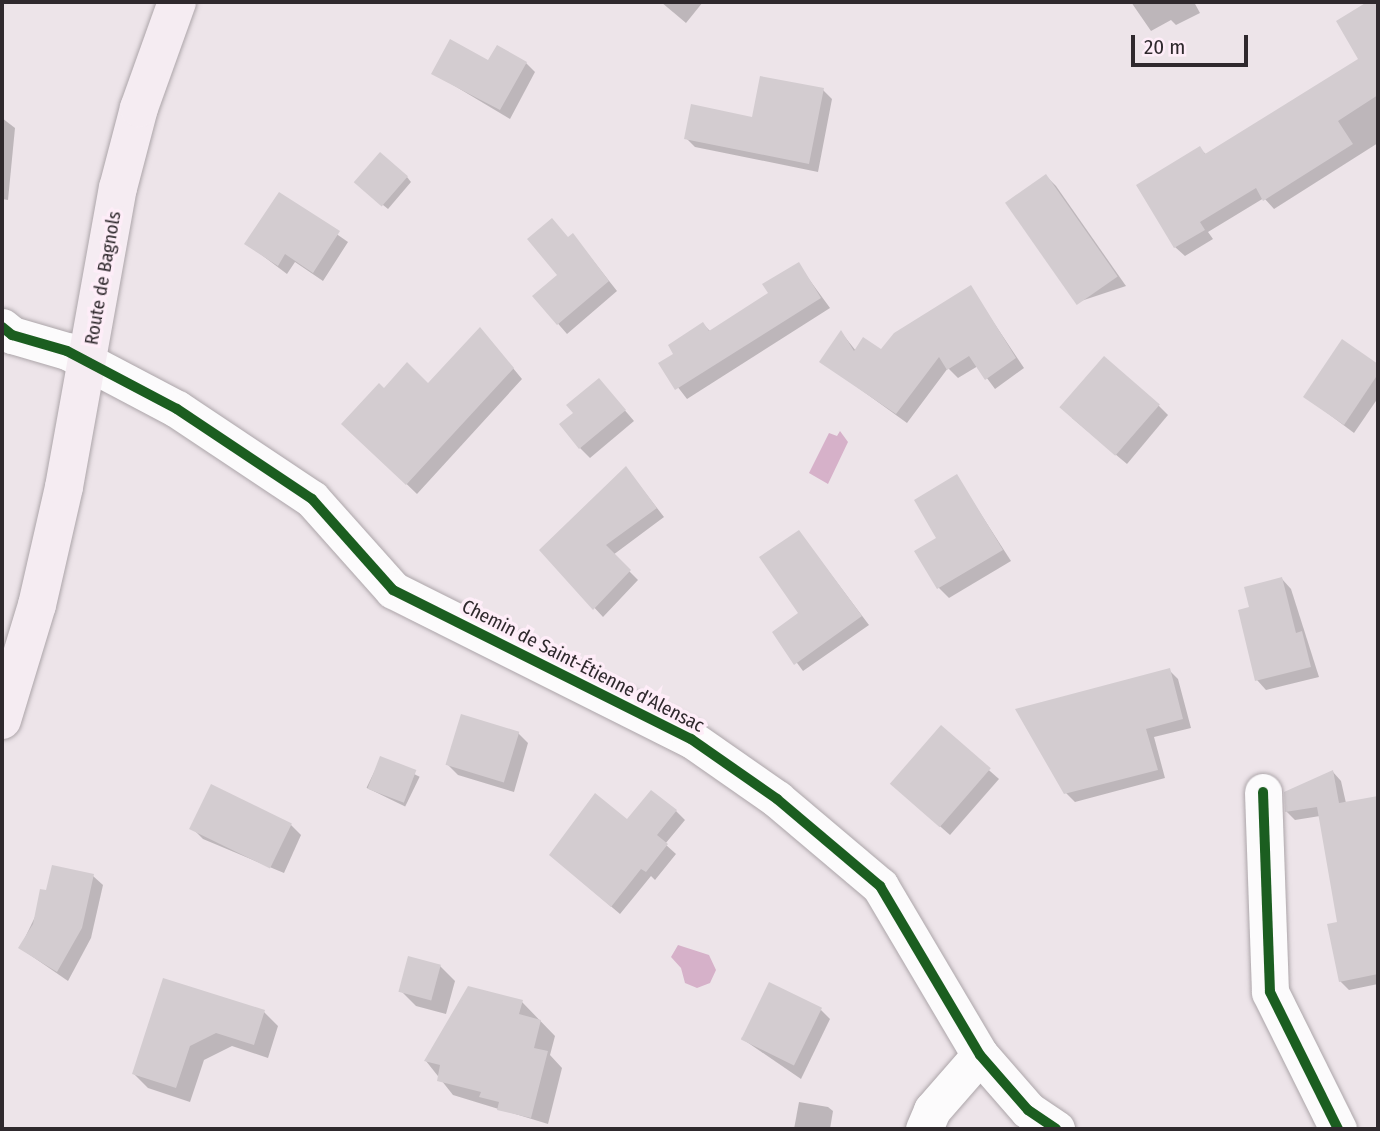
<!DOCTYPE html>
<html>
<head>
<meta charset="utf-8">
<style>
	body { margin:0 }
	#map { position:relative; width:1380px; height:1131px; overflow:hidden; background:#ede4e9; font-family:"Fira Sans Condensed",sans-serif }
	div>[style] { position:absolute }
	.water>* { inset:0; background:#d6b1c9 }
	.shadow>* { inset:0; background:#0003; transform-origin:0 0 }
	.building>* { inset:0; background:#d3ccd0; transform-origin:0 0 }
	.roads { filter:drop-shadow(0 0 2px #aca5a9) drop-shadow(0 0 2px #aca5a9) }
	.minor>* { height:37px; margin:-18.5px; padding:0 18.5px; transform-origin:18.5px; border-radius:18.5px; background:#fcfbfc }
	.primary>* { height:38px; margin:-19px; padding:0 19px; transform-origin:19px; border-radius:19px; background:#f5ecf2 }
	.cycleway>* { height:10px; margin:-5px; padding:0 5px; transform-origin:5px; border-radius:5px; background:#1b5e20 }
	span { translate:-50% -50%; white-space:nowrap; text-align:center; line-height:1.15; -webkit-text-stroke:7px #feedf8; paint-order:stroke }
	.street-label { font-size:19px; color:#2f292d }
	.frame { position:absolute; inset:0; border:4px solid #2f292d; pointer-events:none }
	.scale { position:absolute; left:1131px; top:35px; width:117px; height:32px; box-sizing:border-box; border:4px solid #2f292d; border-top:0; padding-left:9px; font-size:21px; line-height:24px; white-space:nowrap; color:#2f292d; -webkit-text-stroke:5px #feedf8; paint-order:stroke }
</style>
</head>
<body>
<div id="map">
	<div class="water">
		<i style="clip-path:polygon(840px 431px,848px 442px,828px 484px,809px 473px,829px 433px,837px 436px)"></i>
		<i style="clip-path:polygon(678px 945px,709px 955px,716px 970px,710px 983px,697px 988px,685px 983px,681px 968px,671px 957px)"></i>
	</div>
	<div class="shadow">
		<i style="clip-path:polygon(661px 2px,703px 2px,686px 23px)"></i>
		<i style="clip-path:polygon(1131px 2px,1194px 2px,1200px 13px,1176px 25px,1171px 20px,1151px 31px)"></i>
		<i style="clip-path:polygon(1371px 2px,1378px 2px,1378px 143px,1274px 209px,1264px 198px,1208px 232px,1213px 239px,1185px 256px,1175px 247px,1200px 149px,1207px 155px,1360px 59px,1338px 21px)"></i>
		<i style="clip-path:polygon(489px 62px,526px 63px,535px 72px,510px 119px,433px 73px)"></i>
		<i style="clip-path:polygon(823px 90px,832px 99px,818px 172px,695px 147px,686px 138px,753px 119px)"></i>
		<i style="clip-path:polygon(2px 118px,15px 128px,8px 200px,2px 199px)"></i>
		<i style="clip-path:polygon(1046px 176px,1056px 186px,1126px 286px,1081px 301px,1070px 291px)"></i>
		<i style="clip-path:polygon(407px 177px,411px 182px,388px 209px,361px 187px)"></i>
		<i style="clip-path:polygon(279px 194px,348px 242px,323px 281px,295px 262px,287px 274px,247px 244px)"></i>
		<i style="clip-path:polygon(573px 235px,617px 291px,567px 334px,534px 296px,560px 275px)"></i>
		<i style="clip-path:polygon(798px 264px,830px 308px,687px 399px,660px 364px,676px 354px,703px 324px,711px 332px,770px 294px)"></i>
		<i style="clip-path:polygon(970px 287px,1024px 368px,995px 389px,978px 366px,958px 378px,948px 368px,907px 423px,821px 361px,841px 332px,856px 351px,881px 352px)"></i>
		<i style="clip-path:polygon(490px 340px,522px 379px,417px 494px,344px 424px,384px 391px,429px 385px)"></i>
		<i style="clip-path:polygon(1343px 342px,1378px 366px,1378px 398px,1354px 433px,1306px 397px)"></i>
		<i style="clip-path:polygon(599px 380px,634px 421px,590px 458px,580px 448px)"></i>
		<i style="clip-path:polygon(1158px 405px,1168px 415px,1127px 464px,1072px 418px)"></i>
		<i style="clip-path:polygon(626px 468px,664px 517px,613px 555px,638px 580px,603px 617px,541px 550px)"></i>
		<i style="clip-path:polygon(957px 477px,1011px 561px,949px 598px,939px 588px,939px 539px)"></i>
		<i style="clip-path:polygon(799px 532px,869px 625px,803px 671px,774px 632px,800px 614px)"></i>
		<i style="clip-path:polygon(1282px 579px,1291px 589px,1319px 677px,1266px 690px,1257px 680px,1251px 608px)"></i>
		<i style="clip-path:polygon(1169px 670px,1178px 679px,1191px 728px,1154px 737px,1165px 778px,1075px 802px,1066px 793px)"></i>
		<i style="clip-path:polygon(941px 728px,999px 779px,950px 835px,902px 793px)"></i>
		<i style="clip-path:polygon(518px 733px,528px 743px,514px 792px,458px 775px,448px 765px)"></i>
		<i style="left:381px;top:758px;width:43px;height:33px;rotate:26deg"></i>
		<i style="clip-path:polygon(1333px 772px,1341px 781px,1346px 803px,1378px 798px,1378px 984px,1349px 990px,1340px 981px,1339px 924px,1320px 816px,1295px 820px,1286px 811px)"></i>
		<i style="clip-path:polygon(211px 786px,291px 825px,301px 835px,284px 873px,203px 839px,193px 829px)"></i>
		<i style="clip-path:polygon(676px 811px,685px 820px,665px 844px,676px 854px,655px 880px,651px 876px,620px 914px,561px 864px,627px 822px)"></i>
		<i style="clip-path:polygon(93px 876px,103px 885px,91px 938px,68px 981px,20px 948px,47px 892px)"></i>
		<i style="clip-path:polygon(440px 966px,455px 981px,446px 1014px,416px 1006px,401px 991px)"></i>
		<i style="clip-path:polygon(164px 980px,264px 1012px,278px 1026px,268px 1058px,232px 1046px,204px 1060px,190px 1102px,148px 1088px,134px 1074px)"></i>
		<i style="clip-path:polygon(522px 1002px,555px 1036px,550px 1055px,562px 1068px,548px 1124px,453px 1095px,426px 1061px)"></i>
		<i style="clip-path:polygon(821px 1010px,830px 1019px,801px 1079px,741px 1038px)"></i>
		<i style="clip-path:polygon(799px 1102px,828px 1107px,833px 1111px,830px 1129px,794px 1129px)"></i>
	</div>
	<div class="building">
		<i style="clip-path:polygon(1367px 2px,1378px 2px,1378px 95px,1338px 121px,1353px 144px,1263px 201px,1256px 188px,1200px 222px,1205px 230px,1174px 248px,1136px 185px,1200px 146px,1205px 154px,1358px 59px,1336px 21px)"></i>
		<i style="clip-path:polygon(450px 39px,488px 60px,497px 45px,527px 62px,500px 110px,431px 74px)"></i>
		<i style="clip-path:polygon(760px 76px,824px 88px,809px 164px,684px 139px,691px 104px,752px 117px)"></i>
		<i style="left:380px;top:152px;width:37px;height:40px;rotate:41deg"></i>
		<i style="left:1046px;top:174px;width:125px;height:50px;rotate:55deg"></i>
		<i style="clip-path:polygon(279px 192px,340px 231px,313px 273px,285px 254px,278px 266px,244px 244px)"></i>
		<i style="clip-path:polygon(552px 218px,568px 237px,573px 233px,609px 281px,557px 325px,532px 296px,557px 275px,527px 239px)"></i>
		<i style="clip-path:polygon(799px 262px,821px 298px,675px 390px,658px 363px,673px 354px,668px 345px,703px 322px,709px 331px,768px 293px,762px 284px)"></i>
		<i style="clip-path:polygon(971px 285px,1016px 358px,985px 380px,969px 356px,947px 370px,939px 357px,896px 414px,819px 362px,841px 330px,854px 351px,863px 337px,881px 349px,894px 333px)"></i>
		<i style="clip-path:polygon(480px 327px,514px 368px,406px 485px,341px 424px,379px 383px,384px 388px,407px 362px,428px 383px)"></i>
		<i style="clip-path:polygon(1342px 339px,1378px 364px,1378px 374px,1344px 425px,1303px 397px)"></i>
		<i style="left:1104px;top:356px;width:74px;height:68px;rotate:41deg"></i>
		<i style="clip-path:polygon(599px 378px,626px 410px,579px 449px,559px 424px,573px 413px,566px 405px)"></i>
		<i style="clip-path:polygon(626px 466px,657px 508px,606px 545px,631px 570px,593px 610px,539px 550px)"></i>
		<i style="clip-path:polygon(957px 474px,1003px 550px,937px 589px,914px 551px,936px 538px,914px 500px)"></i>
		<i style="clip-path:polygon(799px 530px,862px 616px,794px 665px,772px 632px,798px 613px,759px 557px)"></i>
		<i style="clip-path:polygon(1282px 577px,1296px 633px,1302px 631px,1311px 667px,1255px 681px,1238px 610px,1249px 607px,1244px 587px)"></i>
		<i style="clip-path:polygon(1170px 668px,1183px 719px,1146px 729px,1158px 770px,1064px 794px,1015px 709px)"></i>
		<i style="left:461px;top:714px;width:61px;height:53px;rotate:17deg"></i>
		<i style="left:941px;top:725px;width:66px;height:78px;rotate:41deg"></i>
		<i style="left:380px;top:756px;width:39px;height:35px;rotate:21deg"></i>
		<i style="clip-path:polygon(1333px 770px,1339px 803px,1378px 796px,1378px 974px,1339px 982px,1327px 924px,1337px 922px,1317px 807px,1285px 812px,1284px 792px)"></i>
		<i style="left:211px;top:784px;width:90px;height:50px;rotate:26deg"></i>
		<i style="clip-path:polygon(651px 790px,677px 810px,657px 835px,668px 844px,646px 872px,641px 869px,611px 907px,549px 855px,595px 793px,627px 819px)"></i>
		<i style="clip-path:polygon(52px 865px,94px 874px,82px 928px,57px 972px,18px 948px,33px 924px,40px 889px,46px 890px)"></i>
		<i style="left:408px;top:956px;width:34px;height:37px;rotate:15deg"></i>
		<i style="clip-path:polygon(163px 978px,265px 1010px,254px 1045px,216px 1033px,190px 1046px,176px 1088px,132px 1074px)"></i>
		<i style="left:769px;top:982px;width:59px;height:64px;rotate:26deg"></i>
		<i style="clip-path:polygon(468px 986px,523px 1000px,519px 1014px,541px 1020px,534px 1048px,548px 1051px,531px 1118px,497px 1110px,499px 1102px,479px 1097px,481px 1092px,437px 1081px,440px 1065px,424px 1061px)"></i>
	</div>
	<div class="roads">
		<div class="minor">
			<i style="left:2px;top:327px;width:13px;rotate:39deg"></i>
			<i style="left:12px;top:335px;width:57px;rotate:16.2deg"></i>
			<i style="left:67px;top:351px;width:124px;rotate:27.8deg"></i>
			<i style="left:177px;top:409px;width:162px;rotate:33.7deg"></i>
			<i style="left:312px;top:499px;width:122px;rotate:48.3deg"></i>
			<i style="left:393px;top:590px;width:333px;rotate:26.6deg"></i>
			<i style="left:691px;top:739px;width:105px;rotate:34.9deg"></i>
			<i style="left:777px;top:799px;width:135px;rotate:40.2deg"></i>
			<i style="left:880px;top:886px;width:196px;rotate:59.4deg"></i>
			<i style="left:980px;top:1055px;width:73px;rotate:48.9deg"></i>
			<i style="left:1028px;top:1110px;width:34px;rotate:34deg"></i>
			<i style="left:1263px;top:792px;width:200px;rotate:88deg"></i>
			<i style="left:1270px;top:992px;width:153px;rotate:63.6deg"></i>
			<i style="left:924px;top:1129px;width:21px;rotate:-67deg"></i>
			<i style="left:932px;top:1110px;width:73px;rotate:-48.9deg"></i>
		</div>
		<div class="primary">
			<i style="left:2px;top:720px;width:120px;rotate:-73.1deg"></i>
			<i style="left:37px;top:605px;width:121px;rotate:-77.1deg"></i>
			<i style="left:64px;top:487px;width:304px;rotate:-79.8deg"></i>
			<i style="left:118px;top:188px;width:83px;rotate:-75.3deg"></i>
			<i style="left:139px;top:108px;width:113px;rotate:-70.3deg"></i>
		</div>
	</div>
	<div class="cycleway">
		<i style="left:2px;top:327px;width:13px;rotate:39deg"></i>
		<i style="left:12px;top:335px;width:57px;rotate:16.2deg"></i>
		<i style="left:67px;top:351px;width:124px;rotate:27.8deg"></i>
		<i style="left:177px;top:409px;width:162px;rotate:33.7deg"></i>
		<i style="left:312px;top:499px;width:122px;rotate:48.3deg"></i>
		<i style="left:393px;top:590px;width:333px;rotate:26.6deg"></i>
		<i style="left:691px;top:739px;width:105px;rotate:34.9deg"></i>
		<i style="left:777px;top:799px;width:135px;rotate:40.2deg"></i>
		<i style="left:880px;top:886px;width:196px;rotate:59.4deg"></i>
		<i style="left:980px;top:1055px;width:73px;rotate:48.9deg"></i>
		<i style="left:1028px;top:1110px;width:34px;rotate:34deg"></i>
		<i style="left:1263px;top:792px;width:200px;rotate:88deg"></i>
		<i style="left:1270px;top:992px;width:153px;rotate:63.6deg"></i>
	</div>
	<div class="street-label">
		<span style="left:103px;top:278px;rotate:-80deg">Route de Bagnols</span>
		<span style="left:583px;top:666px;rotate:27deg">Chemin de Saint-Étienne d'Alensac</span>
	</div>
	<div class="frame"></div>
	<div class="scale">20 m</div>
</div>
</body>
</html>
